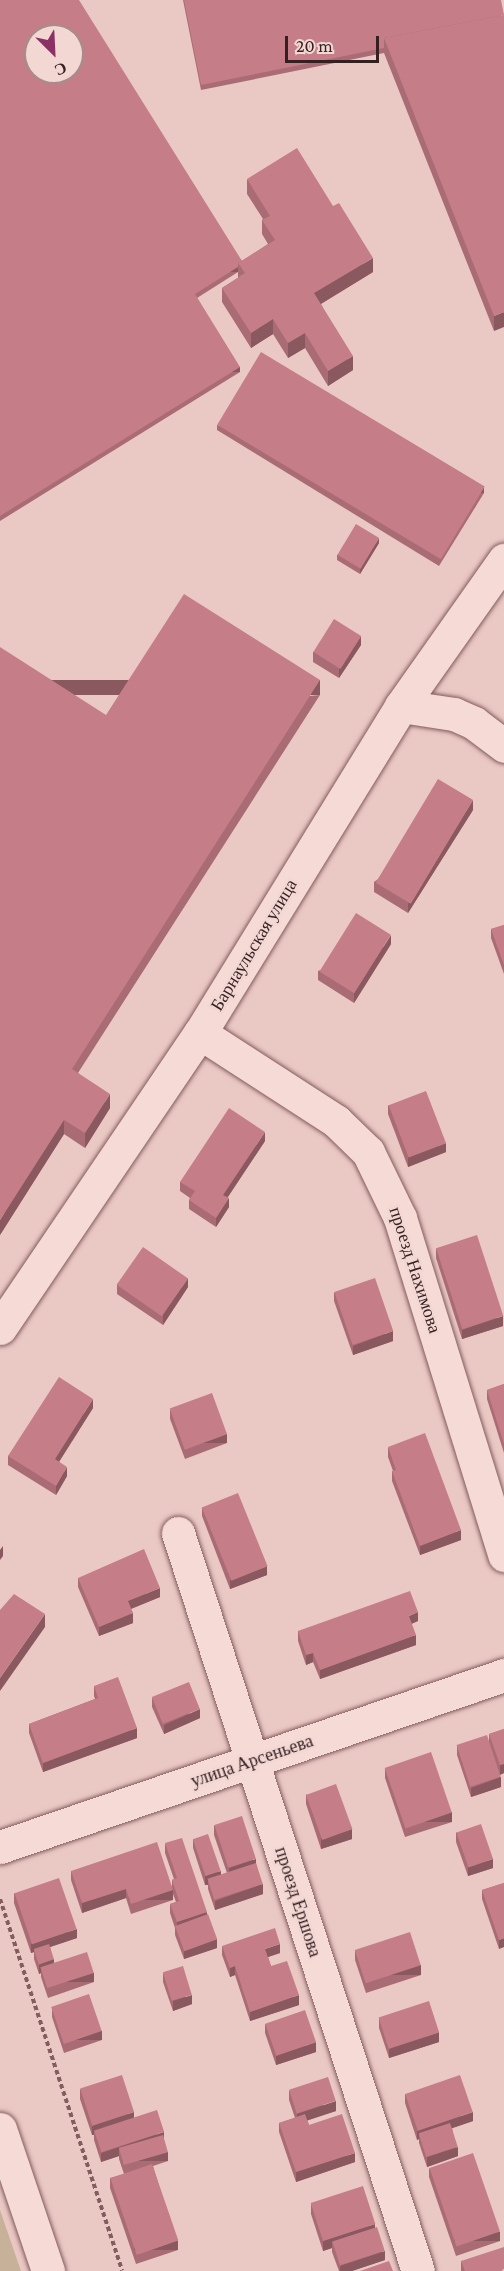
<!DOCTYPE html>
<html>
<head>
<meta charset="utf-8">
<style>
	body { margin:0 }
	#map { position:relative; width:504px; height:2271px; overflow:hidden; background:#eac8c4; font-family:"Crimson Pro",serif }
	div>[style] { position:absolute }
	.green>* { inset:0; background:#c7b299 }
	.path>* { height:4px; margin-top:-2px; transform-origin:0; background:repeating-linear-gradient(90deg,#835c5e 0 4.5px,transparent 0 7.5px) }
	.roads { filter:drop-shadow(0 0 2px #835c5e) drop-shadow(0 0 2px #835c5e) }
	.street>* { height:33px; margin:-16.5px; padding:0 16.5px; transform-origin:16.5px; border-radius:16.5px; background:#f5dad6 }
	.secondary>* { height:33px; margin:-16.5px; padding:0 16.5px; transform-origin:16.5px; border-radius:16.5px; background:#f5dad6 }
	.wall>* { inset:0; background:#a96c75 }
	.shaded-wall>* { inset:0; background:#8a585f; transform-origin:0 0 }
	.building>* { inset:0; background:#c57d88; transform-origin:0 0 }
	span { translate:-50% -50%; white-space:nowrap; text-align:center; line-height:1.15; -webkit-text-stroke:5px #f2d7d3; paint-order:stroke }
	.street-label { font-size:18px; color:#341f21 }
	.north { position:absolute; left:24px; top:24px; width:60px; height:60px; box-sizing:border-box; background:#f2d7d3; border:2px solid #a68d8c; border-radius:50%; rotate:156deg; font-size:16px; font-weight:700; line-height:24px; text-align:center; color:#341f21 }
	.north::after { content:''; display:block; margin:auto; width:21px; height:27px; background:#8c3166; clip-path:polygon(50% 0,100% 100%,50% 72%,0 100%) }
	.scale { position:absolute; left:285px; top:36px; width:94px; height:27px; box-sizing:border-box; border:3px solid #341f21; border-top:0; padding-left:8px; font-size:18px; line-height:21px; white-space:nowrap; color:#341f21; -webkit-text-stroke:4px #f2d7d3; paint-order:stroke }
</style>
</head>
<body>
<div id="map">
	<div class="green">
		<i style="clip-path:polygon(0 2210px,21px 2271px,0 2271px)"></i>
	</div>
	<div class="path">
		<i style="left:0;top:1899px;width:391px;rotate:71.8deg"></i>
	</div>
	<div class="roads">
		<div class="street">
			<i style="left:401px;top:706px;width:54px;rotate:8.6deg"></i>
			<i style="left:454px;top:714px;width:22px;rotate:24deg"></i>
			<i style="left:474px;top:723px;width:38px;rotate:37deg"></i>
			<i style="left:200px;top:1033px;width:162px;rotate:32.9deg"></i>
			<i style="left:336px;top:1121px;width:45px;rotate:44.1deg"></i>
			<i style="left:368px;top:1152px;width:73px;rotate:64.1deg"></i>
			<i style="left:400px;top:1218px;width:353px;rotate:72.8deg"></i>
			<i style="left:0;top:1328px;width:356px;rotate:-55.9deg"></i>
			<i style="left:200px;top:1033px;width:384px;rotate:-58.4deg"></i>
			<i style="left:401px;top:706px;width:179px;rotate:-54.8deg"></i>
			<i style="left:178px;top:1533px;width:776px;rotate:71.99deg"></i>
		</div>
		<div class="secondary">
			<i style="left:0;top:1847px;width:533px;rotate:-18.84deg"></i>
			<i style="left:0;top:2129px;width:150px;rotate:71.3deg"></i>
		</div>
	</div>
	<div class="wall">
		<i style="clip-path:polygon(0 0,242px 261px,268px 244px,262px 234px,262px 220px,263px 219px,247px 194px,247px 179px,373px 272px,321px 304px,353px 370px,328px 386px,305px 348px,288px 358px,273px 334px,251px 348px,222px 302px,222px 288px,238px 278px,238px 272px,197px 298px,240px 372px,0 521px)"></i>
		<i style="clip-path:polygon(183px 0,501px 0,494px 331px,384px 53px,201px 90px)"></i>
		<i style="clip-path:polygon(217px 425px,484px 493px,439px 566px,217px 430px)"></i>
		<i style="clip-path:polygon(379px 543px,360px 574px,337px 560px,337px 555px)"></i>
		<i style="clip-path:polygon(361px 645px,339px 678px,313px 662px,313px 652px)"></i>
		<i style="clip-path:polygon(320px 695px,78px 1073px,110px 1108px,85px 1148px,64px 1134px,0 1235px,106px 715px)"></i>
		<i style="clip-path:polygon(473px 810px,408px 913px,374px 892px,374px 882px)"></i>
		<i style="clip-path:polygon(504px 925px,504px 974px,491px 938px,491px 929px)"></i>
		<i style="clip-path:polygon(391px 944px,354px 1003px,318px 980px,318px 971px)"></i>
		<i style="clip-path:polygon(388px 1105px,446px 1152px,408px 1167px,388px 1114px)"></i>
		<i style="clip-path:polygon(265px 1141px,228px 1197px,229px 1207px,216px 1227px,189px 1209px,189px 1200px,190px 1198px,180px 1191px,180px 1182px)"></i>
		<i style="clip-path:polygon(436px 1248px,503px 1326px,462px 1339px,436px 1258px)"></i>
		<i style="clip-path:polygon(117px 1285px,188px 1287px,163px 1325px,117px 1294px)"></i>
		<i style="clip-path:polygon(334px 1292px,393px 1341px,353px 1355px,334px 1301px)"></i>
		<i style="clip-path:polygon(504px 1384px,504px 1453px,487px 1399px,487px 1390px)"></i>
		<i style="clip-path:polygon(93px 1408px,59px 1462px,67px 1476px,56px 1495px,8px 1465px,8px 1456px)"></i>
		<i style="clip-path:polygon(170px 1410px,227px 1443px,185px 1459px,170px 1419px)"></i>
		<i style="clip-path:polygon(388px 1447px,461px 1540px,420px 1555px,392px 1481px,392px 1471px,393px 1471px,388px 1457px)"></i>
		<i style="clip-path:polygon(202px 1507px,267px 1575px,230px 1589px,202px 1516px)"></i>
		<i style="clip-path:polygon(78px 1578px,160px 1597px,131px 1609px,133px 1623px,99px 1636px,78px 1587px)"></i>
		<i style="clip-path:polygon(418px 1621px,411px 1624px,416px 1645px,320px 1679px,313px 1662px,306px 1665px,298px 1641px,298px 1631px)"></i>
		<i style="clip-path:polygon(94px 1686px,137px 1738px,43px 1772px,29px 1733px,29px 1724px,95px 1699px,94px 1696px)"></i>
		<i style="clip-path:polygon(152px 1698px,200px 1718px,164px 1734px,152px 1707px)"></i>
		<i style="clip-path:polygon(504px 1729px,504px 1773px,500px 1774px,501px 1787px,471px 1797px,457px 1755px,457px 1746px,489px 1741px,489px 1734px)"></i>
		<i style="clip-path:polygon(385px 1768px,452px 1822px,405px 1837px,385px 1778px)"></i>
		<i style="clip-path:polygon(306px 1794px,352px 1839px,321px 1849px,306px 1804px)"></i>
		<i style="clip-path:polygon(214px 1825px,256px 1863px,263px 1894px,215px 1910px,208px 1889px,208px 1885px,205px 1885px,193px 1848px,193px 1839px,221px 1875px,227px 1873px,214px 1835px)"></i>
		<i style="clip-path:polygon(456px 1832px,493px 1868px,468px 1876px,456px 1842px)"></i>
		<i style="clip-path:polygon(165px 1843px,207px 1915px,217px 1948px,184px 1959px,175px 1935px,175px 1928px,170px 1913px,170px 1904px,176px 1902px,173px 1894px,173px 1900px,131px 1914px,126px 1898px,82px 1913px,71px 1880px,71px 1871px,172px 1886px,172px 1880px,174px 1879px,165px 1853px)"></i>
		<i style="clip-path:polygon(504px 1883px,499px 1949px,482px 1899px,482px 1890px)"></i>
		<i style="clip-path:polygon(14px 1893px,77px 1938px,50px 1947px,54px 1963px,94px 1982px,48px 1998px,41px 1977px,41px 1973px,39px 1974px,34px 1959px,34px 1952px,31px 1953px,14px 1903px)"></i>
		<i style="clip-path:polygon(222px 1946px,280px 1953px,268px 1957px,271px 1966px,299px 2005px,250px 2021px,235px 1975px,230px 1977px,222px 1955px)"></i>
		<i style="clip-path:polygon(355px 1951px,421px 1975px,366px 1993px,355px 1960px)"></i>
		<i style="clip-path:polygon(163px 1973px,192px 2004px,173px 2011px,163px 1982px)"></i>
		<i style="clip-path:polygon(52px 2008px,102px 2040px,64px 2053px,52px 2017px)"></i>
		<i style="clip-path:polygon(379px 2018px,439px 2042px,389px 2058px,379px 2028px)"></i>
		<i style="clip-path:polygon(265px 2024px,316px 2052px,276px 2065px,265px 2033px)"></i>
		<i style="clip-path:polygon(80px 2089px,134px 2118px,164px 2140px,168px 2161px,153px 2166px,178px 2250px,136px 2264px,110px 2188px,110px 2178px,124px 2174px,119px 2159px,119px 2156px,101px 2162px,94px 2140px,94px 2135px,92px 2135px,80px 2099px)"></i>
		<i style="clip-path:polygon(289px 2091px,336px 2111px,307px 2120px,309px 2125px,355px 2162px,296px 2182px,279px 2132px,279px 2123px,295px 2118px,289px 2100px)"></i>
		<i style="clip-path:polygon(405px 2094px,473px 2121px,452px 2128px,458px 2156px,427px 2167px,419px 2143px,419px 2139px,417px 2140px,405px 2103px)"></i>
		<i style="clip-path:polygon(429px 2168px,500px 2241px,456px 2256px,429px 2177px)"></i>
		<i style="clip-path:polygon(311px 2204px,375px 2228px,385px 2260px,352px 2271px,339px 2271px,332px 2252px,332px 2248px,323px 2251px,311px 2214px)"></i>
		<i style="clip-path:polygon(461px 2261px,504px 2271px,461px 2271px)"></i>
	</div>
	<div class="shaded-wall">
		<i style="clip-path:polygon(373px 258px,373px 272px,314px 308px,314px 293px)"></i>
		<i style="left:238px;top:267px;width:5px;height:51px;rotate:90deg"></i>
		<i style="clip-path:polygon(504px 312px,504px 327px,494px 331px,494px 316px)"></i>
		<i style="clip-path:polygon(273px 319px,273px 334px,251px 348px,251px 333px)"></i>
		<i style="clip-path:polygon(305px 333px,305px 348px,288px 358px,288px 343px)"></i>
		<i style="clip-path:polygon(353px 356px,353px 370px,328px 386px,328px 371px)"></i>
		<i style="left:240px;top:367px;width:5px;height:282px;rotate:90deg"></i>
		<i style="left:484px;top:488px;width:5px;height:86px;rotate:90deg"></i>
		<i style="clip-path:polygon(379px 538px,379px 543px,360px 574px,360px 569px)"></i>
		<i style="clip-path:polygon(361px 636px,361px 645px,339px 678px,339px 669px)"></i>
		<i style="left:320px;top:680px;width:15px;height:461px;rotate:90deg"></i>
		<i style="clip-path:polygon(473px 800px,473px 810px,408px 913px,408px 904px)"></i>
		<i style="clip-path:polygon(391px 935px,391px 944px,354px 1003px,354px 993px)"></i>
		<i style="clip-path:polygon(110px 1094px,110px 1108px,85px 1148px,85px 1133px)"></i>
		<i style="clip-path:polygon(64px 1120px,64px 1134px,0 1235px,0 1220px)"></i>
		<i style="clip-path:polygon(265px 1132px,265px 1141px,223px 1204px,223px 1195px)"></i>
		<i style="clip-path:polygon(446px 1143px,446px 1152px,408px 1167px,408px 1157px)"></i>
		<i style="clip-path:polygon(229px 1198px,229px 1207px,216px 1227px,216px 1218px)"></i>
		<i style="clip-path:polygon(188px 1278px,188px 1287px,163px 1325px,163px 1315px)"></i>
		<i style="clip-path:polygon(503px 1316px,503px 1326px,462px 1339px,462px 1330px)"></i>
		<i style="clip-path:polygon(393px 1331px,393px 1341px,353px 1355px,353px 1346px)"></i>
		<i style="clip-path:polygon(93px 1399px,93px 1408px,55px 1468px,55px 1459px)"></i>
		<i style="left:227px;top:1434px;width:9px;height:45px;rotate:90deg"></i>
		<i style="clip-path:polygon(67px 1467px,67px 1476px,56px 1495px,56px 1486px)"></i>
		<i style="clip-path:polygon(461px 1530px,461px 1540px,420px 1555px,420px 1546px)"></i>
		<i style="clip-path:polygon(3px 1546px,3px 1556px,0 1560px,0 1550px)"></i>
		<i style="clip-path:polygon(267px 1566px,267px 1575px,230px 1589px,230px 1580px)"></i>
		<i style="clip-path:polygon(160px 1588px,160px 1597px,128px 1610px,128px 1601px)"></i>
		<i style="clip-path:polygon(418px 1612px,418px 1621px,409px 1625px,409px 1616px)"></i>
		<i style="clip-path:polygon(133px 1613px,133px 1623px,99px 1636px,99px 1627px)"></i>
		<i style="clip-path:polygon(45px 1614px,45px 1627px,0 1691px,0 1678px)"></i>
		<i style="clip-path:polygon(416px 1635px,416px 1645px,320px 1679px,320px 1670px)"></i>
		<i style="clip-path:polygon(313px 1653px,313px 1662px,306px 1665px,306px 1655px)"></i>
		<i style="clip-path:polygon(200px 1709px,200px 1718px,164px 1734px,164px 1725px)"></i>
		<i style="clip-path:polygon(137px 1728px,137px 1738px,43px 1772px,43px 1763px)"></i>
		<i style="clip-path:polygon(504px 1764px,504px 1773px,500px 1775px,500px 1765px)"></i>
		<i style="clip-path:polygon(501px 1777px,501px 1787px,471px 1797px,471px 1788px)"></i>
		<i style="left:452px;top:1812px;width:10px;height:49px;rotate:90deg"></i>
		<i style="clip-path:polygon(352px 1829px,352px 1839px,321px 1849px,321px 1839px)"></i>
		<i style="clip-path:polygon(256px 1859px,256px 1868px,229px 1877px,229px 1868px)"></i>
		<i style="clip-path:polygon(493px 1859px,493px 1868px,468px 1876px,468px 1867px)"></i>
		<i style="clip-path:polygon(221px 1871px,221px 1880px,208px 1880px,208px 1885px,205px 1885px,205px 1876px)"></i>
		<i style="clip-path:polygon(263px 1884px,263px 1894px,215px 1910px,215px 1901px)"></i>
		<i style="clip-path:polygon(126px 1889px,126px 1898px,82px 1913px,82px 1903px)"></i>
		<i style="left:173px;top:1890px;width:10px;height:44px;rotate:90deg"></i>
		<i style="clip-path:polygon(207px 1912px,207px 1921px,177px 1929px,177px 1922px)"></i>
		<i style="clip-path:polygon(77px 1929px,77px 1938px,35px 1952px,34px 1950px,34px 1952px,31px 1953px,31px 1944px)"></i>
		<i style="clip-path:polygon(504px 1938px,504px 1947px,499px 1949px,499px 1940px)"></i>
		<i style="clip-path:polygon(217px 1939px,217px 1948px,184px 1959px,184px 1950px)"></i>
		<i style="clip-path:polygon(280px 1944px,280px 1953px,265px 1958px,265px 1949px)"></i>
		<i style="clip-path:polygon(54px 1959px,54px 1968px,41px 1968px,41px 1973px,39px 1974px,39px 1965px)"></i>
		<i style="left:421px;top:1965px;width:10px;height:58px;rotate:90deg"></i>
		<i style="clip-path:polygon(235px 1966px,235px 1975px,230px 1977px,230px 1968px)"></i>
		<i style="left:94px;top:1973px;width:9px;height:49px;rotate:90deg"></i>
		<i style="clip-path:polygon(192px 1995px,192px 2004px,173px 2011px,173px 2001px)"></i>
		<i style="clip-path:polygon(299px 1995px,299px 2005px,250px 2021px,250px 2012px)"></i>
		<i style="left:102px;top:2031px;width:9px;height:40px;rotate:90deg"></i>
		<i style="clip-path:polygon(439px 2032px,439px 2042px,389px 2058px,389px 2049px)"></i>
		<i style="clip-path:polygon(316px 2042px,316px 2052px,276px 2065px,276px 2056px)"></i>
		<i style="clip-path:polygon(336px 2101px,336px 2111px,297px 2124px,297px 2114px)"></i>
		<i style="clip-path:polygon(134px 2112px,134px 2121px,94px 2131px,94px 2135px,92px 2135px,92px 2126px)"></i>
		<i style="clip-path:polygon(473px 2112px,473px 2121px,421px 2139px,419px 2133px,419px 2139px,417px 2140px,417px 2131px)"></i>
		<i style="clip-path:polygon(164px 2132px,164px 2141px,119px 2150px,119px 2156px,101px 2162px,101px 2153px)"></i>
		<i style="clip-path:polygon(458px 2147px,458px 2156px,427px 2167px,427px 2157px)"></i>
		<i style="left:168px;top:2152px;width:9px;height:46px;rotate:90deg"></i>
		<i style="clip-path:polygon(355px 2153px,355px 2162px,296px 2182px,296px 2172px)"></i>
		<i style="clip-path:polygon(375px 2224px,375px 2233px,332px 2242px,332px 2248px,323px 2251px,323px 2241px)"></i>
		<i style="left:500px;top:2232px;width:9px;height:46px;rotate:90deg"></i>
		<i style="left:178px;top:2241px;width:9px;height:44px;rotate:90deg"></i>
		<i style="clip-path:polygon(385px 2251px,385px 2260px,352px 2271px,340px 2271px,340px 2266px)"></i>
	</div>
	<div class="building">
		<i style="clip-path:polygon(evenodd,0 0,79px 0,242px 261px,238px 263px,238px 267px,195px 294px,240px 367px,0 516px,0 0,36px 36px,72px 36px,72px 72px,36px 72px,36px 36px)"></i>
		<i style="clip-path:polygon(184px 0,501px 0,504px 15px,384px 38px,384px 48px,201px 85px)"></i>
		<i style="clip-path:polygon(504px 15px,504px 312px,494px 316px,384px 38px)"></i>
		<i style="clip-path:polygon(297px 148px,333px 206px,339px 203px,373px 258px,314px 293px,353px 356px,328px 371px,305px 333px,288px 343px,273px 319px,251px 333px,222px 288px,245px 273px,238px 263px,275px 240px,262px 220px,270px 216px,247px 179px)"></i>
		<i style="left:261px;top:352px;width:261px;height:85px;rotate:31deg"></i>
		<i style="left:356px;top:524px;width:27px;height:36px;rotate:31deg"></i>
		<i style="clip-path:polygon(184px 594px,320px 680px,72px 1069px,110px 1094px,85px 1133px,64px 1120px,0 1220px,0 647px,106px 715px)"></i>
		<i style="left:334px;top:619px;width:32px;height:39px;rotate:32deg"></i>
		<i style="left:438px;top:779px;width:41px;height:121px;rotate:31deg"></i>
		<i style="left:356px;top:913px;width:41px;height:69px;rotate:32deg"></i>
		<i style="clip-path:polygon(504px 925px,504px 965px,491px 929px)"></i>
		<i style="left:426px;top:1091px;width:56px;height:40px;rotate:69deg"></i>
		<i style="clip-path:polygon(229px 1108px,265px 1132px,223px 1195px,229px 1198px,216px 1218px,189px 1200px,195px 1191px,180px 1182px)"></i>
		<i style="left:477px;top:1235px;width:85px;height:43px;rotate:72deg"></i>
		<i style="left:143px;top:1247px;width:55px;height:46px;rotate:35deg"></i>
		<i style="left:375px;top:1278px;width:56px;height:43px;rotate:71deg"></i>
		<i style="clip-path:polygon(59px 1377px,93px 1399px,55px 1459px,67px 1467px,56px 1486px,8px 1456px)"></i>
		<i style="clip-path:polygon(504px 1384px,504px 1444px,487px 1390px)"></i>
		<i style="left:212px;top:1393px;width:44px;height:45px;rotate:70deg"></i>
		<i style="clip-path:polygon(425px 1433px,461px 1530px,420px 1546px,392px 1471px,396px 1470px,388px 1447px)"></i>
		<i style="left:238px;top:1493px;width:79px;height:39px;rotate:68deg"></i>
		<i style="clip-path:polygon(144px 1549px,160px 1588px,128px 1601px,133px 1613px,99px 1627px,78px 1578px)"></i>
		<i style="clip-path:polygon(410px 1591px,418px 1612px,409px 1616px,416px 1635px,320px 1670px,313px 1653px,306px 1655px,298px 1631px)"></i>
		<i style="clip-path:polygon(14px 1594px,45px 1614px,0 1678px,0 1610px)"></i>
		<i style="clip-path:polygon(118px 1677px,137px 1728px,43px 1763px,29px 1724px,98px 1698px,94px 1686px)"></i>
		<i style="left:189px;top:1682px;width:29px;height:40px;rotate:68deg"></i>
		<i style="clip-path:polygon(504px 1729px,504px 1764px,500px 1765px,489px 1734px)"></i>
		<i style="left:487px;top:1735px;width:44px;height:32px;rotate:72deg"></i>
		<i style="left:431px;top:1752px;width:64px;height:49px;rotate:71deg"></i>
		<i style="left:336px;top:1784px;width:48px;height:32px;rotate:70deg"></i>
		<i style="left:242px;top:1816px;width:45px;height:29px;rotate:72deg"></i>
		<i style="left:481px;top:1824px;width:37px;height:26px;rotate:71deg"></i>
		<i style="left:208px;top:1834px;width:39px;height:16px;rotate:71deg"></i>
		<i style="clip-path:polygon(182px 1838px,207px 1912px,177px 1922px,170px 1904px,179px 1901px,172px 1880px,177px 1878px,165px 1843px)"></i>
		<i style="clip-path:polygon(157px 1842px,173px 1890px,131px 1904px,126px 1889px,82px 1903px,71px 1871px)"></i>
		<i style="left:256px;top:1863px;width:22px;height:51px;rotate:72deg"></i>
		<i style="left:59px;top:1878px;width:54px;height:47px;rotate:71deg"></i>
		<i style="clip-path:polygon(504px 1883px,504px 1938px,499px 1940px,482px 1890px)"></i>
		<i style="left:208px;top:1914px;width:27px;height:35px;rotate:70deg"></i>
		<i style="clip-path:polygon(275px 1928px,280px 1944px,265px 1949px,271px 1966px,287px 1961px,299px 1995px,250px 2012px,235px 1966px,230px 1968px,222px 1946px)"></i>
		<i style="left:410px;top:1932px;width:35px;height:58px;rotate:72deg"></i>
		<i style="left:49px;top:1944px;width:16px;height:16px;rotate:72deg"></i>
		<i style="left:87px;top:1952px;width:22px;height:49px;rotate:72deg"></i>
		<i style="left:183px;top:1966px;width:30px;height:21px;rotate:73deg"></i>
		<i style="left:89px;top:1994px;width:39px;height:40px;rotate:71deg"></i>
		<i style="left:429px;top:2001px;width:33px;height:53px;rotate:72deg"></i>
		<i style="left:305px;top:2010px;width:34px;height:42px;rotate:71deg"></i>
		<i style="left:122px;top:2075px;width:39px;height:44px;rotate:72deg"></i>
		<i style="left:460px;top:2075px;width:39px;height:58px;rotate:71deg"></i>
		<i style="left:328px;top:2077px;width:25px;height:41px;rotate:72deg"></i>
		<i style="left:157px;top:2110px;width:23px;height:66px;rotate:72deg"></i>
		<i style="clip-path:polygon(305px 2114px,309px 2125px,342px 2114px,355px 2153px,296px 2172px,279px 2123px)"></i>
		<i style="left:450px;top:2123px;width:25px;height:33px;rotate:72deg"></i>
		<i style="left:163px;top:2135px;width:18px;height:46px;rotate:74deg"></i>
		<i style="left:473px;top:2153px;width:83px;height:46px;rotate:71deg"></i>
		<i style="left:152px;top:2164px;width:81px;height:44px;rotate:71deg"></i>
		<i style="left:363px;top:2186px;width:40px;height:55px;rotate:72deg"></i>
		<i style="left:377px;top:2227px;width:25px;height:47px;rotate:72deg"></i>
		<i style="clip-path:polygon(504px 2247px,504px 2269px,499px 2271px,465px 2271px,461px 2261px)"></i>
		<i style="clip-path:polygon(389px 2261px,393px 2271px,360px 2271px)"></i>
	</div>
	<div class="street-label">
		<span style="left:254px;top:945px;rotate:-59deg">Барнаульская улица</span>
		<span style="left:415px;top:1270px;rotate:72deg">проезд Нахимова</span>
		<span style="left:252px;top:1761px;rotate:-19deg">улица Арсеньева</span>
		<span style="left:298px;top:1902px;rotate:72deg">проезд Ершова</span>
	</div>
	<div class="north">С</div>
	<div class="scale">20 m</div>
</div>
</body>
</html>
